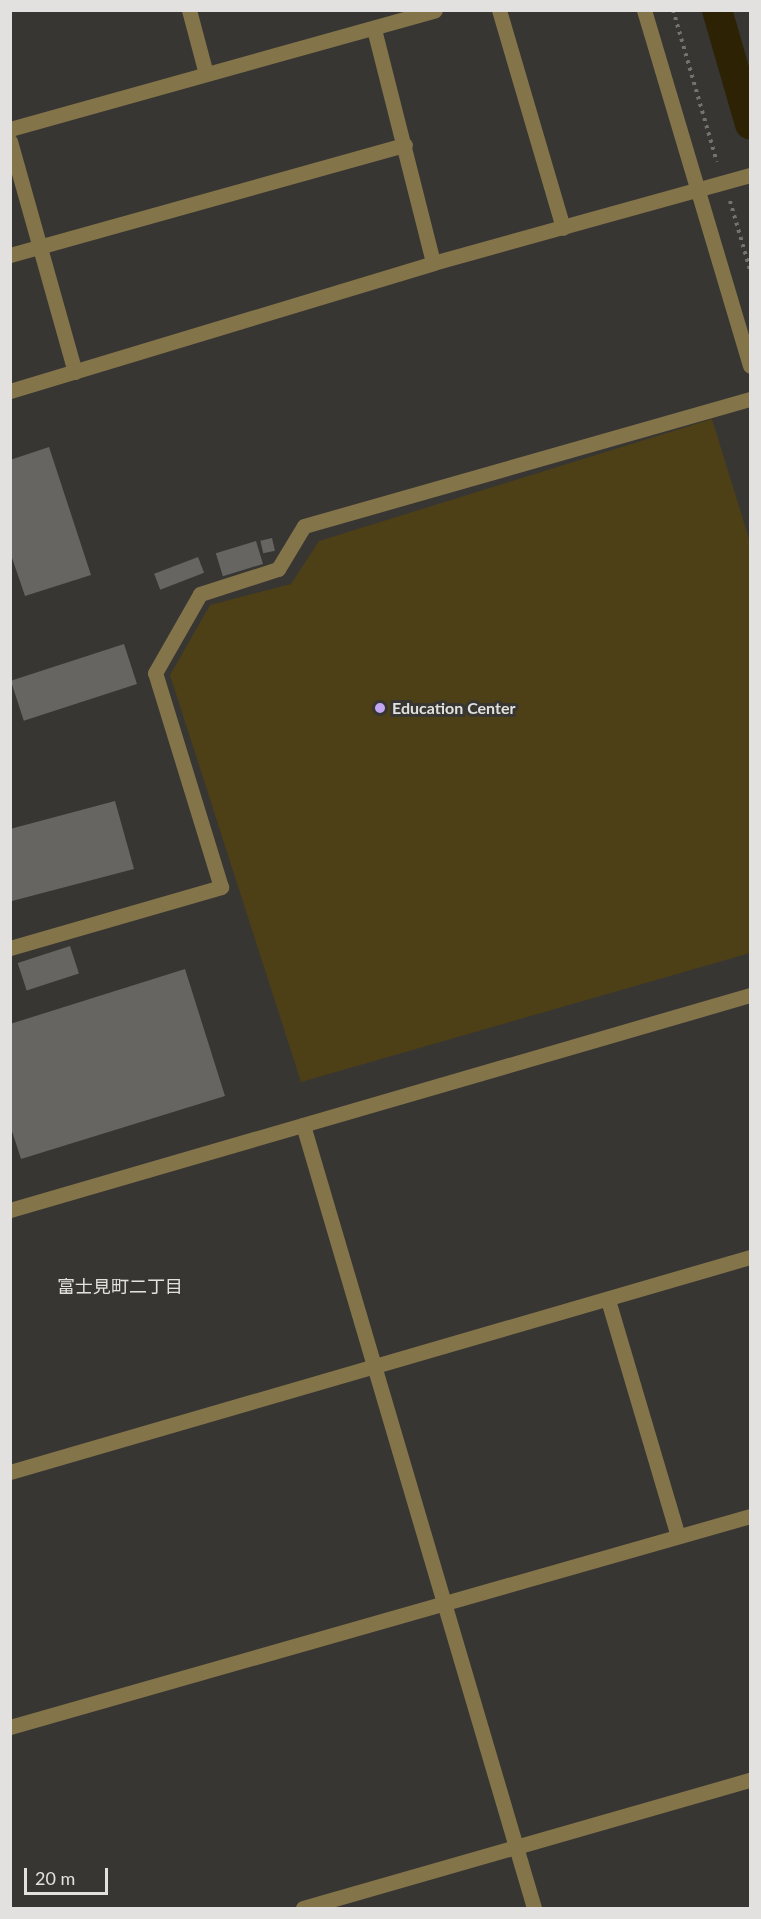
<!DOCTYPE html>
<html>
<head>
<meta charset="utf-8">
<style>
	body { margin:0 }
	#map { position:relative; width:761px; height:1919px; overflow:hidden; background:#373633; font-family:Lato,"Noto Sans JP",sans-serif }
	div>[style] { position:absolute }
	.green>* { inset:0; background:#4d3f16 }
	.canal>* { height:30px; margin:-15px; padding:0 15px; transform-origin:15px; border-radius:15px; background:#2d2304 }
	.building>* { inset:0; background:#666561; transform-origin:0 0 }
	.path>* { height:4px; margin-top:-2px; transform-origin:0; background:repeating-linear-gradient(90deg,#747370 0 3px,transparent 0 7.5px) }
	.minor>* { height:15px; margin:-7.5px; padding:0 7.5px; transform-origin:7.5px; border-radius:7.5px; background:#84744a }
	.dots>* { width:16px; height:16px; translate:-50% -50%; box-sizing:border-box; border:3px solid #373633; border-radius:50% }
	span { translate:-50% -50%; white-space:nowrap; text-align:center; line-height:1.15; -webkit-text-stroke:6px #373633; paint-order:stroke }
	.poi-label { font-size:16px; color:#e2e1df; font-weight:700 }
	.left { translate:0 -50%; text-align:left }
	.neighbourhood-label { font-size:18px; color:#e2e1df }
	.frame { position:absolute; inset:0; border:12px solid #e2e1df; pointer-events:none }
	.scale { position:absolute; left:24px; top:1868px; width:84px; height:27px; box-sizing:border-box; border:3px solid #e2e1df; border-top:0; padding-left:8px; font-size:18px; line-height:21px; white-space:nowrap; color:#e2e1df; -webkit-text-stroke:4px #373633; paint-order:stroke }
</style>
</head>
<body>
<div id="map">
	<div class="green">
		<i style="clip-path:polygon(712px 419px,750px 542px,750px 953px,301px 1082px,170px 675px,210px 605px,291px 584px,319px 541px)"></i>
	</div>
	<div class="canal">
		<i style="left:717px;top:10px;width:119px;rotate:73.9deg"></i>
	</div>
	<div class="building">
		<i style="clip-path:polygon(49px 447px,91px 575px,25px 596px,10px 552px,10px 460px)"></i>
		<i style="left:272px;top:538px;width:13px;height:12px;rotate:77deg"></i>
		<i style="left:256px;top:541px;width:24px;height:42px;rotate:73deg"></i>
		<i style="left:198px;top:557px;width:17px;height:47px;rotate:69deg"></i>
		<i style="left:124px;top:644px;width:42px;height:119px;rotate:72deg"></i>
		<i style="clip-path:polygon(115px 801px,134px 869px,12px 901px,10px 829px)"></i>
		<i style="left:70px;top:946px;width:29px;height:55px;rotate:72deg"></i>
		<i style="clip-path:polygon(185px 969px,225px 1096px,21px 1159px,10px 1125px,10px 1024px)"></i>
	</div>
	<div class="path">
		<i style="left:673px;top:10px;width:158px;rotate:73.9deg"></i>
		<i style="left:730px;top:201px;width:72px;rotate:73.8deg"></i>
	</div>
	<div class="minor">
		<i style="left:189px;top:10px;width:66px;rotate:75.1deg"></i>
		<i style="left:499px;top:10px;width:227px;rotate:73.6deg"></i>
		<i style="left:644px;top:10px;width:371px;rotate:73.4deg"></i>
		<i style="left:374px;top:29px;width:241px;rotate:75.8deg"></i>
		<i style="left:10px;top:129px;width:441px;rotate:-15.6deg"></i>
		<i style="left:10px;top:141px;width:240px;rotate:74.3deg"></i>
		<i style="left:10px;top:255px;width:410px;rotate:-15.6deg"></i>
		<i style="left:10px;top:391px;width:442px;rotate:-16.8deg"></i>
		<i style="left:433px;top:263px;width:329px;rotate:-15.5deg"></i>
		<i style="left:10px;top:948px;width:220px;rotate:-16.1deg"></i>
		<i style="left:221px;top:887px;width:224px;rotate:-107.1deg"></i>
		<i style="left:155px;top:673px;width:91px;rotate:-60.3deg"></i>
		<i style="left:200px;top:594px;width:82px;rotate:-17.8deg"></i>
		<i style="left:278px;top:569px;width:50px;rotate:-58.8deg"></i>
		<i style="left:304px;top:526px;width:464px;rotate:-15.9deg"></i>
		<i style="left:303px;top:1125px;width:816px;rotate:73.56deg"></i>
		<i style="left:10px;top:1210px;width:771px;rotate:-16.2deg"></i>
		<i style="left:608px;top:1300px;width:246px;rotate:73.5deg"></i>
		<i style="left:10px;top:1472px;width:771px;rotate:-16.2deg"></i>
		<i style="left:10px;top:1727px;width:769px;rotate:-15.91deg"></i>
		<i style="left:303px;top:1908px;width:465px;rotate:-16deg"></i>
	</div>
	<div class="dots">
		<i style="left:380px;top:708px;background:#c2a7f2"></i>
	</div>
	<div class="poi-label">
		<span class="left" style="left:392px;top:708px">Education Center</span>
	</div>
	<div class="neighbourhood-label">
		<span style="left:120px;top:1286px">富士見町二丁目</span>
	</div>
	<div class="frame"></div>
	<div class="scale">20 m</div>
</div>
</body>
</html>
